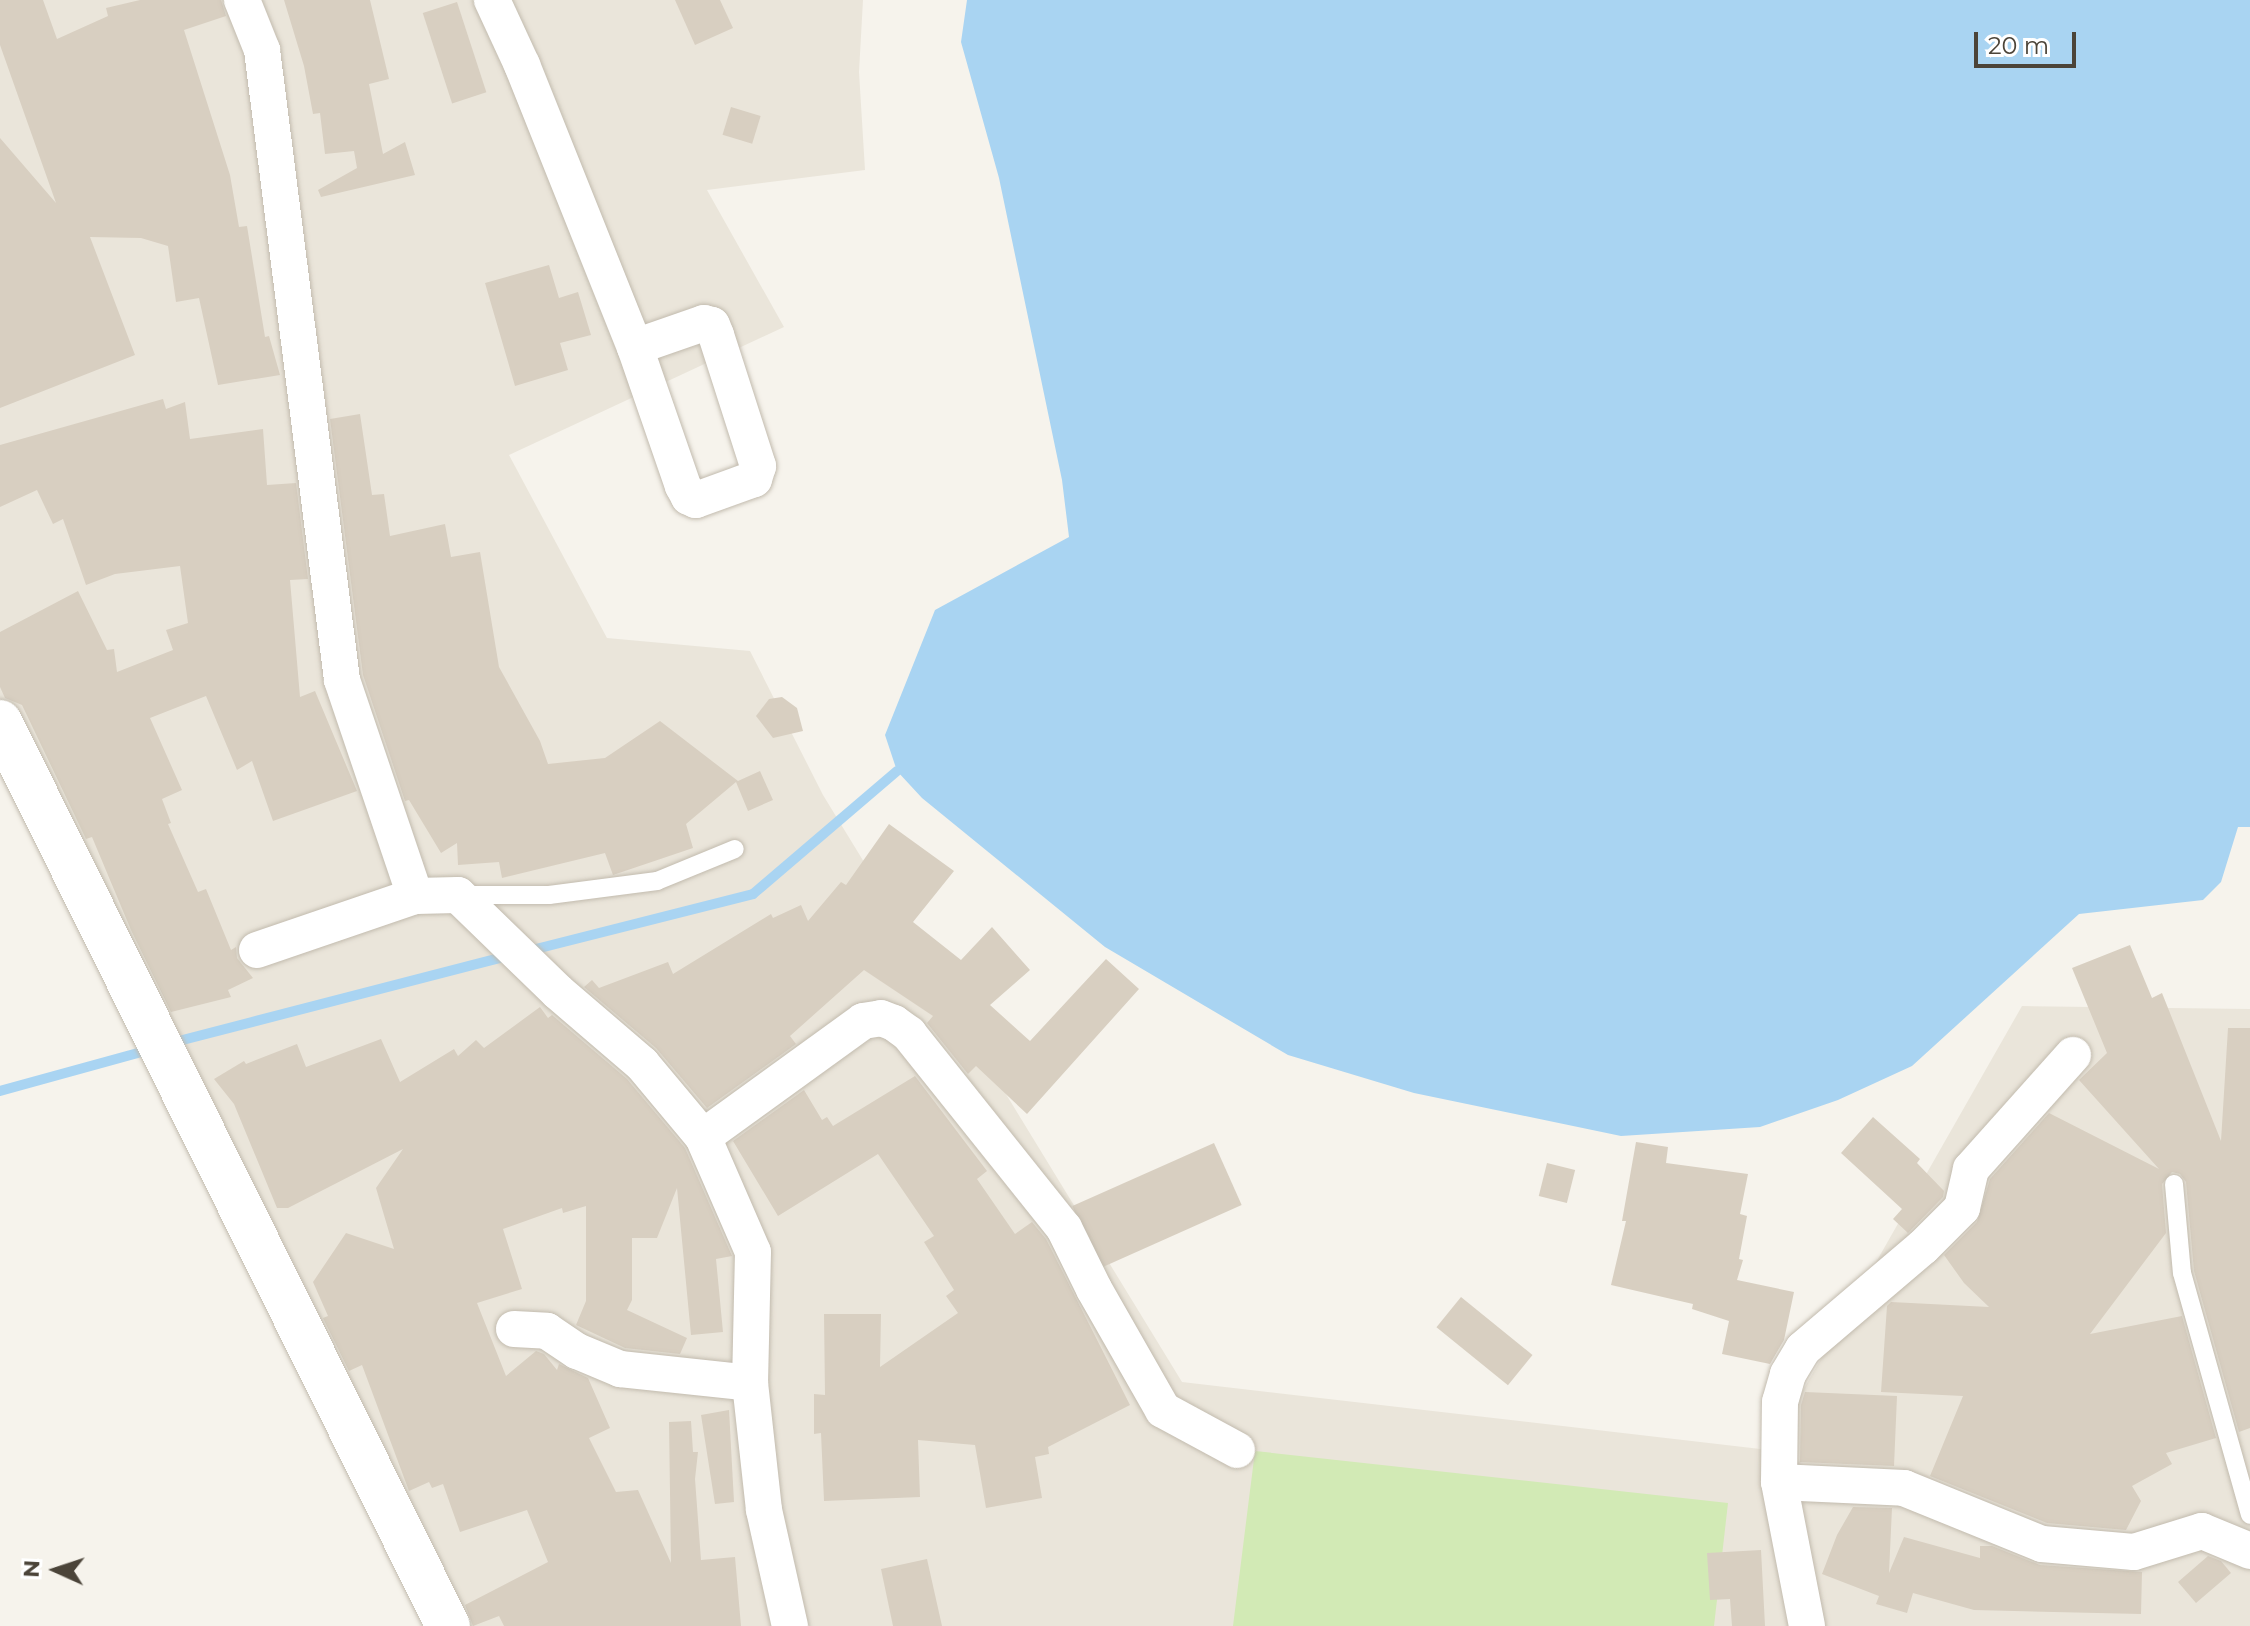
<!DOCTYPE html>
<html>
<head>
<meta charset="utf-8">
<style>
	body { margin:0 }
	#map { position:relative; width:2250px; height:1626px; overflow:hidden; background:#f6f3ec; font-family:Montserrat,sans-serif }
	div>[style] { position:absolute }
	.residential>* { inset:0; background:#eae5da }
	.green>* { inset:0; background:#d2eab5 }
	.water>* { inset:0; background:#a9d4f2 }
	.stream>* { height:10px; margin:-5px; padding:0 5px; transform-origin:5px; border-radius:5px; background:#a9d4f2 }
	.building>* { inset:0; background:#d8cfc1; transform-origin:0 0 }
	.roads { filter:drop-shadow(0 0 2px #c2bbae) drop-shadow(0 0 2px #c2bbae) }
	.service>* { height:18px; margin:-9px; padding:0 9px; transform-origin:9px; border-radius:9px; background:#fff }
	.minor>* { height:36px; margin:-18px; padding:0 18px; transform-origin:18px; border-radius:18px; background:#fff }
	.tertiary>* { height:44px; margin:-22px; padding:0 22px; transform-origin:22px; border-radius:22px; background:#fff }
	span { translate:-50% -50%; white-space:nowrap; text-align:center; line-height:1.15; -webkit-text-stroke:8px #fff; paint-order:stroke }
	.north { position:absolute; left:16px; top:1530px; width:80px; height:80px; -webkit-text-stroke:6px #fff; paint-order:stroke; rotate:273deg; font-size:22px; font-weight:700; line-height:32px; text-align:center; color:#4b4439 }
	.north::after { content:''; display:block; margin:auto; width:28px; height:36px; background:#4b4439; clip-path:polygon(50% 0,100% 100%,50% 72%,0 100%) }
	.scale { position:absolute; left:1974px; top:32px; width:102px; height:36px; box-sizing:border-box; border:4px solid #4b4439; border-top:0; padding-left:10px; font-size:24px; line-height:28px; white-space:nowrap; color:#4b4439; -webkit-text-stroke:6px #fff; paint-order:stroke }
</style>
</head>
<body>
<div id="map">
	<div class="residential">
		<i style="clip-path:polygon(0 0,863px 0,859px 72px,865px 170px,707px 190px,784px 327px,509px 455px,607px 638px,750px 651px,823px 795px,1182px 1382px,1769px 1450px,2022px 1006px,2250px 1009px,2250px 1626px,433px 1626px,0 764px)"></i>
	</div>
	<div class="green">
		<i style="clip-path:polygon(1255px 1451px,1728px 1503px,1714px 1626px,1233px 1626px)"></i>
	</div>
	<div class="water">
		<i style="clip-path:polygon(967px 0,2250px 0,2250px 827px,2238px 827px,2221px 882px,2203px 900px,2079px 914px,1912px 1066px,1838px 1100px,1760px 1127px,1621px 1136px,1414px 1093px,1288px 1055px,1105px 947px,922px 798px,897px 771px,885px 735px,935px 610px,1069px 537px,1062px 480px,999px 178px,961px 42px)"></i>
	</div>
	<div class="stream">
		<i style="left:528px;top:951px;width:232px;rotate:-14.2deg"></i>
		<i style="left:753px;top:894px;width:189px;rotate:-40.5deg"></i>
		<i style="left:171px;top:1043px;width:348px;rotate:-14.5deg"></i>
		<i style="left:0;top:1091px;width:158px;rotate:-15.4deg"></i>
	</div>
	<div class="building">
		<i style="clip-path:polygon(0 0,43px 0,57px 39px,108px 16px,106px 8px,140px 0,221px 0,226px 16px,184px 30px,230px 175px,239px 227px,247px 226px,265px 337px,269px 336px,280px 375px,218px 385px,199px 298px,176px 302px,168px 246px,141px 238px,90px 237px,135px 355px,0 408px,0 138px,56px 203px,0 45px)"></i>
		<i style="clip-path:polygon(284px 0,370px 0,389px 79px,369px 84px,383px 154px,405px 142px,415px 175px,321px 197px,318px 190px,357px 168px,354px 151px,325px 154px,320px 113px,313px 114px,304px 66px)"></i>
		<i style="clip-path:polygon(675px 0,720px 0,733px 28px,695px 45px)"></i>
		<i style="left:457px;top:2px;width:95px;height:36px;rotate:72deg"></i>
		<i style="left:731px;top:107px;width:31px;height:29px;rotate:17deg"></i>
		<i style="clip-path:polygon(549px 265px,559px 298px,578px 292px,591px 335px,560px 343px,568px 370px,515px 386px,485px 283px)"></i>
		<i style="clip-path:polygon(163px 399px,166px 409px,185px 402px,190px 439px,263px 429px,267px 485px,296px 483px,308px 579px,290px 580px,300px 697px,315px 691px,357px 791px,273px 821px,252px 761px,237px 770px,206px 696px,150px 718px,182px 790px,162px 799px,171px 823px,168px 824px,198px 892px,206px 889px,231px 950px,236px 947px,237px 958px,253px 978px,228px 990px,231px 997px,171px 1012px,131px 930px,92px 837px,86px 839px,22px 705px,5px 698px,0 687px,0 632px,78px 591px,107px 650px,114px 649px,117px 672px,173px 650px,166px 630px,188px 623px,180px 566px,115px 574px,86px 585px,63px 519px,53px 524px,37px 490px,0 507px,0 445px)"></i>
		<i style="clip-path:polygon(360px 414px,372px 495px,384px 494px,390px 536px,445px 524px,451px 557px,480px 552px,499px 667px,540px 741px,548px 764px,605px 758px,660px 721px,738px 781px,760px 771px,773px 800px,748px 811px,736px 782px,686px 824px,693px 848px,613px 875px,605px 853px,502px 878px,499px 862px,458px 865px,457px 843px,441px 853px,409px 800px,405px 801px,363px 675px,330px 419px)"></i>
		<i style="clip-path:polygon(782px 697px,797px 708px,803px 731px,773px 738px,756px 716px,769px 699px)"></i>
		<i style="clip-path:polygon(889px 824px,954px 871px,913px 922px,961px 960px,992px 927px,1030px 970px,990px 1005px,1030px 1041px,1106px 959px,1139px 989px,1027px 1114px,976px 1066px,968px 1074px,927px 1023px,933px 1016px,864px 970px,790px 1036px,796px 1044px,707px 1108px,656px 1048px,584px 987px,592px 980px,599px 988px,668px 962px,673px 974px,771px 914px,773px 918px,801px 905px,808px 921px,841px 882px,846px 885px)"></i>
		<i style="clip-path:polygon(2130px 945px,2152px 998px,2162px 993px,2221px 1141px,2228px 1028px,2250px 1028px,2250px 1428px,2239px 1432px,2194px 1271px,2186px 1182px,2180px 1174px,2172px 1172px,2162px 1184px,2166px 1233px,2090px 1334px,2182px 1316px,2216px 1438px,2166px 1453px,2172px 1464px,2132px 1486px,2141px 1501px,2126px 1530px,2047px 1523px,1930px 1476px,1963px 1396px,1881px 1392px,1887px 1306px,1891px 1302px,1989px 1307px,1964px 1283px,1944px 1255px,1977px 1222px,1990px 1179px,2049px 1113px,2159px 1169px,2079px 1080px,2107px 1053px,2072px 968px)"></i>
		<i style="clip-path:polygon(540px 1007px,548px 1018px,552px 1015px,627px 1079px,685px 1148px,732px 1256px,716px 1259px,723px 1332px,691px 1335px,677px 1188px,657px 1238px,632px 1238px,632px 1300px,627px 1310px,687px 1338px,680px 1354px,625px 1348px,576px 1325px,586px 1301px,586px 1206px,563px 1213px,562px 1208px,503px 1229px,522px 1289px,477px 1303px,506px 1376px,536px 1351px,544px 1354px,557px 1370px,559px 1364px,588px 1378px,610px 1428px,589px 1438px,616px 1492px,638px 1490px,671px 1563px,669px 1422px,691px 1421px,693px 1452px,698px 1452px,695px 1479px,701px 1560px,735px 1557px,741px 1626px,504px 1626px,499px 1616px,473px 1626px,465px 1605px,548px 1562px,527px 1510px,460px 1532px,443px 1484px,432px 1488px,429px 1482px,409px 1491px,362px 1365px,349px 1371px,323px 1318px,328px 1316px,313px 1282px,346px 1233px,394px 1249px,376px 1188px,403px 1149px,288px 1208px,277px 1208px,234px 1104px,214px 1079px,244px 1061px,246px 1064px,297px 1044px,306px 1067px,381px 1039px,400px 1082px,454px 1049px,458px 1056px,476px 1040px,484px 1048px)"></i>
		<i style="clip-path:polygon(915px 1076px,987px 1171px,977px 1179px,1015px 1234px,1032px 1222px,1046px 1239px,1130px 1405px,1048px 1447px,1049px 1454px,1035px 1457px,1042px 1498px,986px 1508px,975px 1445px,918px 1440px,920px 1497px,824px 1501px,821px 1433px,814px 1434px,814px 1394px,825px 1395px,824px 1314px,881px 1314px,880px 1367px,958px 1313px,946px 1296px,954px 1290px,924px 1242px,934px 1236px,878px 1154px,778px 1216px,733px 1141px,804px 1090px,822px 1120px,827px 1117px,833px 1126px)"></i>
		<i style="clip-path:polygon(1873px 1117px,1920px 1159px,1917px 1163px,1944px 1191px,1943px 1197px,1908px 1233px,1893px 1219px,1902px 1209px,1841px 1153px)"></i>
		<i style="clip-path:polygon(1636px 1142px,1668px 1147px,1666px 1163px,1748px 1174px,1740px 1214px,1747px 1216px,1739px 1259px,1743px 1260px,1737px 1280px,1794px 1292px,1784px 1340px,1770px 1364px,1722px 1354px,1729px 1321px,1692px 1309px,1693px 1304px,1611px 1285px,1626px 1221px,1622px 1221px)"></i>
		<i style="left:1214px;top:1143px;width:68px;height:155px;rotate:66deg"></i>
		<i style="left:1547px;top:1163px;width:29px;height:34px;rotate:14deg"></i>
		<i style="left:1461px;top:1297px;width:92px;height:39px;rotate:39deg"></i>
		<i style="clip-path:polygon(1805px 1392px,1897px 1396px,1894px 1466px,1800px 1462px,1801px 1405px)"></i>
		<i style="clip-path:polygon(729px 1410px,734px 1502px,715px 1504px,701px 1415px)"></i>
		<i style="clip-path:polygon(1853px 1507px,1892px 1508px,1889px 1573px,1904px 1537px,1980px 1558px,1980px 1546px,1992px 1546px,2040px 1565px,2142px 1572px,2141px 1614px,1974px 1610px,1913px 1593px,1907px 1613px,1876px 1604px,1879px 1596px,1822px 1574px,1837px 1535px)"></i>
		<i style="clip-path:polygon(1761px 1550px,1765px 1626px,1732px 1626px,1730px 1599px,1710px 1600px,1707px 1553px)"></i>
		<i style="clip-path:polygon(2208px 1556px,2221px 1561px,2231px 1573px,2196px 1603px,2178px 1582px)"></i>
		<i style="clip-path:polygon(927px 1559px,942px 1626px,893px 1626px,881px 1569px)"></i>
	</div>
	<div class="roads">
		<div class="service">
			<i style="left:461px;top:895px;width:88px"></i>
			<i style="left:549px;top:895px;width:109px;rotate:-7.4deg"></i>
			<i style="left:657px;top:881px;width:84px;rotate:-22.3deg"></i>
			<i style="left:2174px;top:1184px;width:89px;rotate:84.9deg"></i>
			<i style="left:2182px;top:1273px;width:251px;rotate:74.3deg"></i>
		</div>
		<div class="minor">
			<i style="left:242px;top:0;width:54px;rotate:68.2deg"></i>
			<i style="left:262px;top:50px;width:635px;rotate:82.76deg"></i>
			<i style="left:342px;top:680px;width:228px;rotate:71.3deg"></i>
			<i style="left:415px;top:896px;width:167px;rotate:161.1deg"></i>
			<i style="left:492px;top:0;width:72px;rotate:65.2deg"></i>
			<i style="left:522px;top:65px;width:304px;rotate:68.2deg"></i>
			<i style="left:704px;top:323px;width:8px;rotate:14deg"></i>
			<i style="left:712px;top:325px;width:11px;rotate:68deg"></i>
			<i style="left:716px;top:335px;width:138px;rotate:72.2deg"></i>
			<i style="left:758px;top:466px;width:14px;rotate:107deg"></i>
			<i style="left:754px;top:479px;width:62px;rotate:160.1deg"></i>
			<i style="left:696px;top:500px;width:8px;rotate:-157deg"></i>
			<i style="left:689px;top:497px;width:13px;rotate:-119deg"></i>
			<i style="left:683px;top:486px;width:147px;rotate:-109.1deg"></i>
			<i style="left:635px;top:347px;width:73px;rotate:-19.2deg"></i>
			<i style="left:415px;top:896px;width:43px;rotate:-1.3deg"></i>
			<i style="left:458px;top:895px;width:139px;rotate:44.1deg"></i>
			<i style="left:558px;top:992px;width:111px;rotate:40.6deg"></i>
			<i style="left:642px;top:1064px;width:95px;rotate:50.1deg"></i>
			<i style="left:703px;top:1137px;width:125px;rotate:66.5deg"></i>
			<i style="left:753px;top:1252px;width:131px;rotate:91.3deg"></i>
			<i style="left:750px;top:1383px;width:128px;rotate:83.7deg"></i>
			<i style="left:764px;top:1510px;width:119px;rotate:77.4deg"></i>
			<i style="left:703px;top:1137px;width:198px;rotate:-35.9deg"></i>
			<i style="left:863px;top:1021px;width:18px;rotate:-9deg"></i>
			<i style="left:881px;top:1018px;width:14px;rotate:21deg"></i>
			<i style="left:894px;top:1023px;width:19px;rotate:36deg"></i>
			<i style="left:909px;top:1034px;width:248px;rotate:51.4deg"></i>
			<i style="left:1064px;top:1228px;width:68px;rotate:63.8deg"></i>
			<i style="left:1094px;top:1289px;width:139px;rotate:60.3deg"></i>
			<i style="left:1163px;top:1410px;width:84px;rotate:28.4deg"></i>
			<i style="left:514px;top:1329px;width:33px;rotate:3deg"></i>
			<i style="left:547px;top:1331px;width:36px;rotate:34deg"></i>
			<i style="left:577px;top:1351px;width:47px;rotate:22.7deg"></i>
			<i style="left:620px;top:1369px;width:131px;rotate:6.1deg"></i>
			<i style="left:1779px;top:1482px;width:80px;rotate:-89.3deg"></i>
			<i style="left:1780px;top:1402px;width:29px;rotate:-74deg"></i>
			<i style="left:1788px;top:1374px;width:29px;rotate:-59deg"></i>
			<i style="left:1803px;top:1349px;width:157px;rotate:-40.4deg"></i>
			<i style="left:1923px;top:1247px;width:55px;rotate:-45deg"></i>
			<i style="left:1962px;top:1208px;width:40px;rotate:-77deg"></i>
			<i style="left:1971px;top:1169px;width:153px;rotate:-48.2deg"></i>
			<i style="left:1807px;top:1626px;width:147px;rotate:-101deg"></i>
			<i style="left:1779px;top:1482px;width:125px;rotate:2.7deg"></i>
			<i style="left:1904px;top:1488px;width:149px;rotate:22.1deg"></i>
			<i style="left:2042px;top:1544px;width:92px;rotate:5deg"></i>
			<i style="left:2134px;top:1552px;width:71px;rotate:-17.2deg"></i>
			<i style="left:2202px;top:1531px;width:52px;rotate:22.6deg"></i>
		</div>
		<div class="tertiary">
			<i style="left:0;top:722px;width:1009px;rotate:63.64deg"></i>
		</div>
	</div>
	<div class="north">N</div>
	<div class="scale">20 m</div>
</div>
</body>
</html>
